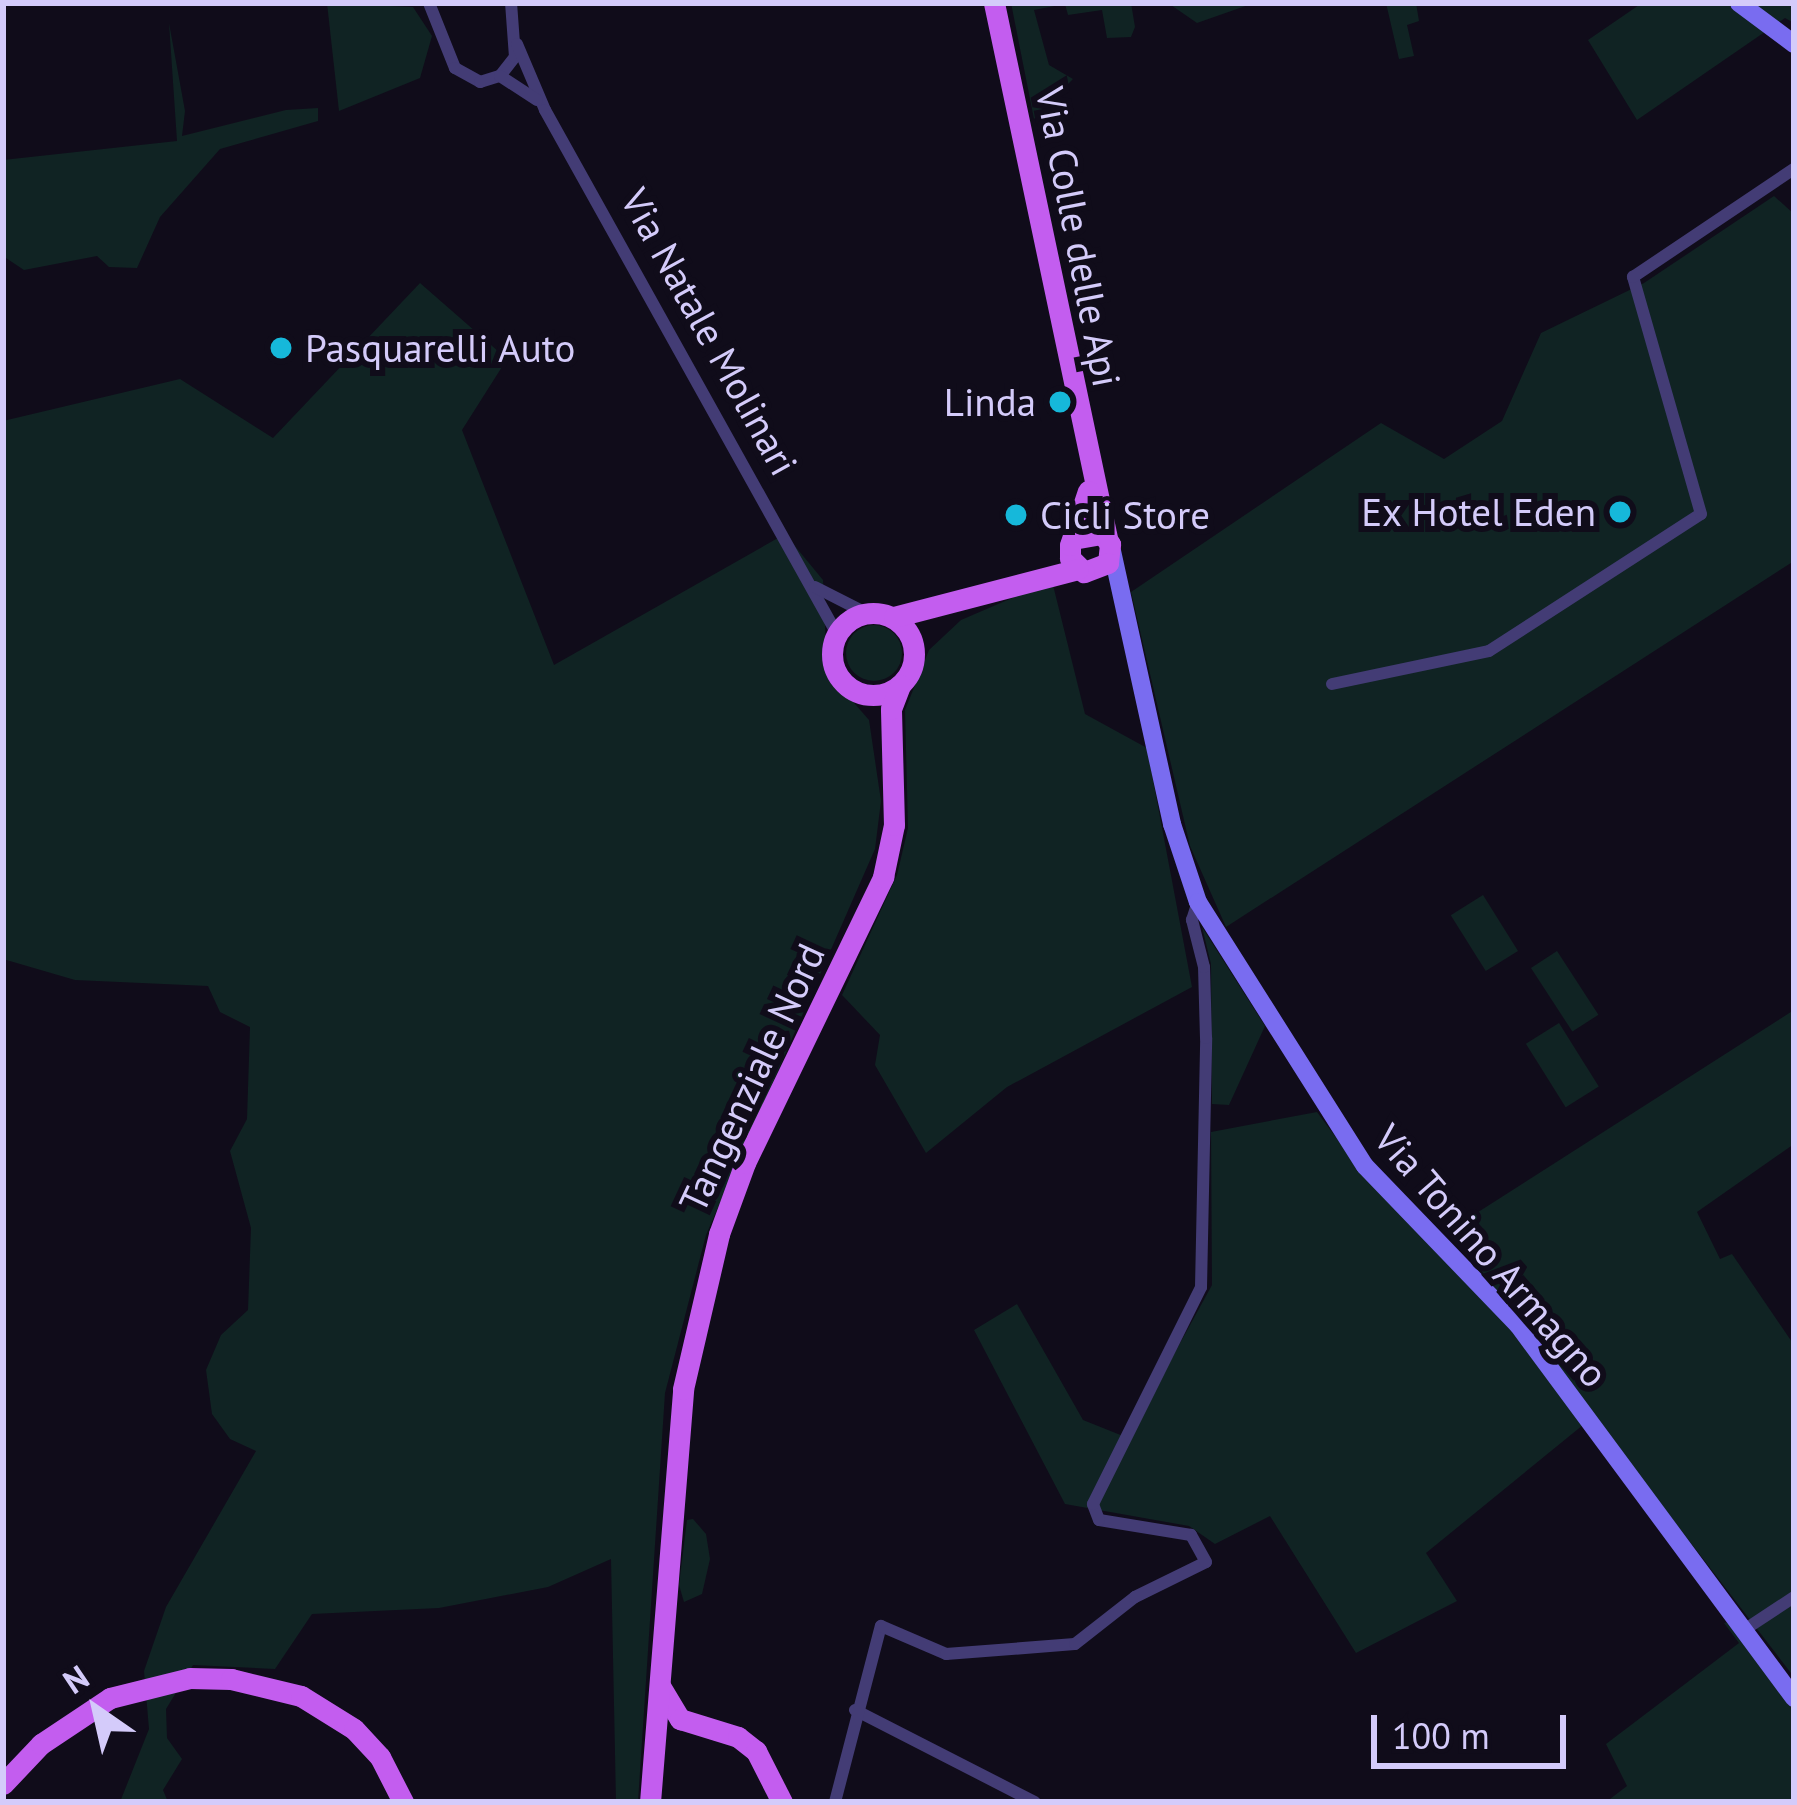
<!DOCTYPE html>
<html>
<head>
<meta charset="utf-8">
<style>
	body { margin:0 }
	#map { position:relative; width:1797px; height:1805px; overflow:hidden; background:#100c1a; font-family:"PT Sans",sans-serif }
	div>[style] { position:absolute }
	.green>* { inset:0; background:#102323; transform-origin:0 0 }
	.round { border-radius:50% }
	.street>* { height:12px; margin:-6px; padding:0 6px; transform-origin:6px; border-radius:6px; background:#433c75 }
	.secondary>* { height:18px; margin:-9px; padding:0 9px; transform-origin:9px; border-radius:9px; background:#796cf0 }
	.primary>* { height:21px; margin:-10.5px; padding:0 10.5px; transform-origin:10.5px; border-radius:10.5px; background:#c35def }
	.primary>.ring { margin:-10.5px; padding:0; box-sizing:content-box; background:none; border:21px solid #c35def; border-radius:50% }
	.dots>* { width:33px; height:33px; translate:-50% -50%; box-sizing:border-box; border:6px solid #100c1a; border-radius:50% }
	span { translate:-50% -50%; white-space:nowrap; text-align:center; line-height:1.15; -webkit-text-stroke:12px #100c1a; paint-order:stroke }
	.street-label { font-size:39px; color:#d4cbfa }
	.poi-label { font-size:39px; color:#d4cbfa }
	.left { translate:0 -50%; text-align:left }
	.right { translate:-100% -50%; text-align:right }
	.frame { position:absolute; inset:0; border:6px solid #d4cbfa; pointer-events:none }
	.north { position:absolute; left:36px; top:1649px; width:120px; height:120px; -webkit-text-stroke:9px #100c1a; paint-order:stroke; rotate:326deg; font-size:33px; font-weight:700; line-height:48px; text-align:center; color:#d4cbfa }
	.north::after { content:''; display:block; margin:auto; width:42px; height:54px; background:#d4cbfa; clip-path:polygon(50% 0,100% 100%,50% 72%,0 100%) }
	.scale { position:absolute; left:1371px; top:1715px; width:195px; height:54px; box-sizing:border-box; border:6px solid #d4cbfa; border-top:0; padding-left:15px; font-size:36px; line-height:42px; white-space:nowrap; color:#d4cbfa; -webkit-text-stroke:9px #100c1a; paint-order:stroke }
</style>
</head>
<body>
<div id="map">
	<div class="green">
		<i style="clip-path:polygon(327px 3px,413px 7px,432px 36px,420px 78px,339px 111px)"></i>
		<i style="clip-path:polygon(1011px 3px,1131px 3px,1135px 27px,1131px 37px,1107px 38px,1102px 10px,1068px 15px,1065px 4px,1034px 10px,1049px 65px,1073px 79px,1034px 119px)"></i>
		<i style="clip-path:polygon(1168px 3px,1254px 3px,1197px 23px)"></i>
		<i style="clip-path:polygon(1386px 3px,1416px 3px,1419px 21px,1407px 25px,1414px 56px,1399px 59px)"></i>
		<i style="clip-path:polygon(1642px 3px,1794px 3px,1794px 23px,1785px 18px,1637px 120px,1588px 40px)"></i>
		<i style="clip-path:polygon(169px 23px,185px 111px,182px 136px,286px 110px,318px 108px,318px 121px,220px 149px,160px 217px,137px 268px,109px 267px,97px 256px,24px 270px,3px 256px,3px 160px,177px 141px)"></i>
		<i style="clip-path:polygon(1774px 196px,1794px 214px,1794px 561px,1226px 927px,1190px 846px,1131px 592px,1381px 423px,1444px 459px,1502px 421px,1541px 333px,1644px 283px)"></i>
		<i style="clip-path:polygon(420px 283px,507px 359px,462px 430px,554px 665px,785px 534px,823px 580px,827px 672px,869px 720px,881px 801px,875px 849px,706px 1235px,665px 1393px,638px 1802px,616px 1802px,611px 1559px,548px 1587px,439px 1608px,312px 1614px,275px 1669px,193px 1665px,166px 1709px,167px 1738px,182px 1759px,163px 1790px,168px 1802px,120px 1802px,149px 1729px,144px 1671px,166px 1607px,256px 1451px,230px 1439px,212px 1414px,206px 1370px,221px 1335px,248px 1310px,251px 1228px,230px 1151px,247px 1119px,250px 1027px,220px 1012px,208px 986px,75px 980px,3px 959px,3px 421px,180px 379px,273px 438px)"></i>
		<i style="clip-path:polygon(1052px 581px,1085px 714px,1147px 748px,1192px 987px,1007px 1087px,926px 1153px,875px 1065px,880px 1035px,842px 995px,897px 875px,908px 828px,905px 710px,929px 650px,961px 620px)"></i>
		<i class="round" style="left:846px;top:625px;width:56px;height:56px"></i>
		<i style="left:1483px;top:895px;width:66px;height:38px;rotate:58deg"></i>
		<i style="clip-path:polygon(1202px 927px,1265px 1026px,1229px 1105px,1212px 1104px,1211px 964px)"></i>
		<i style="left:1557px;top:951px;width:76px;height:31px;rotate:57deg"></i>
		<i style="clip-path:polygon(1794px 1010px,1794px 1144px,1697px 1212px,1720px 1259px,1732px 1254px,1794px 1345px,1794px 1677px,1450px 1230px)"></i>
		<i style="left:1559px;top:1023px;width:75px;height:39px;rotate:58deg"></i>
		<i style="clip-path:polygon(1317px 1112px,1364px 1175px,1517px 1336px,1583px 1425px,1426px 1553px,1457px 1601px,1356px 1653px,1270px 1516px,1215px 1544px,1189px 1526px,1065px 1504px,974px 1330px,1017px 1304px,1083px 1420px,1128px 1438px,1212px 1285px,1211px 1132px)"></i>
		<i style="clip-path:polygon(693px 1519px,706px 1534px,710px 1559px,702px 1594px,684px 1602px,679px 1585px,687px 1520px)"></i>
		<i style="clip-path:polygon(1732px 1621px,1794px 1707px,1794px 1802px,1606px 1802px,1627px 1786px,1606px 1744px,1739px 1643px,1724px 1623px)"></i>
	</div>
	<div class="street">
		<i style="left:429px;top:3px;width:70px;rotate:68.2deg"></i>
		<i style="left:455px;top:68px;width:29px;rotate:29deg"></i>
		<i style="left:480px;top:82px;width:21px;rotate:-17deg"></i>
		<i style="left:500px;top:76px;width:24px;rotate:-52deg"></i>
		<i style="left:515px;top:57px;width:54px;rotate:-94.2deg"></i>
		<i style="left:517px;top:44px;width:72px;rotate:67deg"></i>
		<i style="left:545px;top:110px;width:600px;rotate:60.87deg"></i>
		<i style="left:500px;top:76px;width:44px;rotate:33deg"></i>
		<i style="left:815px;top:587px;width:57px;rotate:27deg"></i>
		<i style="left:1332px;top:684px;width:160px;rotate:-11.9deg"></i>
		<i style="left:1489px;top:651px;width:252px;rotate:-32.9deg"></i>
		<i style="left:1701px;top:514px;width:247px;rotate:-106deg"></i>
		<i style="left:1633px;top:277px;width:194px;rotate:-33.9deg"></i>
		<i style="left:1744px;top:1630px;width:60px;rotate:-33.4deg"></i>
		<i style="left:855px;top:1710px;width:202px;rotate:27.1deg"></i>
		<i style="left:835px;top:1802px;width:182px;rotate:-75.4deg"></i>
		<i style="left:881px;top:1626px;width:71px;rotate:23.3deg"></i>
		<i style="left:946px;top:1654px;width:129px;rotate:-4.4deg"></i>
		<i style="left:1075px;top:1644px;width:76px;rotate:-38.1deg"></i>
		<i style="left:1135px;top:1597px;width:79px;rotate:-26.2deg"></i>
		<i style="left:1206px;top:1562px;width:31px;rotate:-119deg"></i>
		<i style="left:1191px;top:1535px;width:93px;rotate:-170.7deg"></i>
		<i style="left:1099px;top:1520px;width:17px;rotate:-111deg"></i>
		<i style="left:1093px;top:1504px;width:242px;rotate:-63.5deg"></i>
		<i style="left:1201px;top:1287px;width:249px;rotate:-88.8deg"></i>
		<i style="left:1206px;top:1038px;width:71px;rotate:-91.6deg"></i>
		<i style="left:1204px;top:967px;width:49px;rotate:-104.3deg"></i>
		<i style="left:1192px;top:920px;width:19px;rotate:-72deg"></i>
	</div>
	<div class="secondary">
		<i style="left:1739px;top:3px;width:69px;rotate:36.7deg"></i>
		<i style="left:1112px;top:551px;width:280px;rotate:77.6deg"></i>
		<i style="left:1172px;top:824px;width:82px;rotate:71.6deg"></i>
		<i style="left:1198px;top:902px;width:312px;rotate:57.7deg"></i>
		<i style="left:1365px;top:1166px;width:221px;rotate:46.1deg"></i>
		<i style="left:1518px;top:1325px;width:464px;rotate:53.5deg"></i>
	</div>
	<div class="primary">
		<i style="left:994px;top:3px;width:547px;rotate:78.07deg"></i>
		<i style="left:1073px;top:539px;width:29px;rotate:-10deg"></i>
		<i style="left:1102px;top:534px;width:13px;rotate:51deg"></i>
		<i style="left:1110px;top:544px;width:19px;rotate:96deg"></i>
		<i style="left:1108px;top:563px;width:26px;rotate:159deg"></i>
		<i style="left:1084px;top:572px;width:20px;rotate:-135deg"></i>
		<i style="left:1070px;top:558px;width:13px;rotate:-90deg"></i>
		<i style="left:1070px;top:545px;width:57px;rotate:-71.6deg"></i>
		<i class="ring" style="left:832px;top:613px;width:61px;height:61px"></i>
		<i style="left:894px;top:617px;width:190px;rotate:-14.6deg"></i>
		<i style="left:660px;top:1686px;width:39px;rotate:59deg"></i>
		<i style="left:680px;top:1719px;width:61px;rotate:17.2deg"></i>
		<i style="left:738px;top:1737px;width:23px;rotate:38deg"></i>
		<i style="left:756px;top:1751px;width:57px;rotate:63deg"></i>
		<i style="left:3px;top:1784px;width:55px;rotate:-46.5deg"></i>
		<i style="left:41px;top:1744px;width:83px;rotate:-33.7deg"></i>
		<i style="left:110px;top:1698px;width:82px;rotate:-14deg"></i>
		<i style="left:190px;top:1678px;width:41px;rotate:1.4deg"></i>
		<i style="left:231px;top:1679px;width:72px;rotate:13.7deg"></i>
		<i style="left:301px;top:1696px;width:62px;rotate:31.9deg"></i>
		<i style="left:354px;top:1729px;width:38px;rotate:47deg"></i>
		<i style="left:380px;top:1757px;width:51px;rotate:62.9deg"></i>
		<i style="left:650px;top:1802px;width:414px;rotate:-85.4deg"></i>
		<i style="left:683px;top:1389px;width:159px;rotate:-76.9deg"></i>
		<i style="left:719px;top:1234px;width:76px;rotate:-69.9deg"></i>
		<i style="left:745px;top:1163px;width:318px;rotate:-64.2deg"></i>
		<i style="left:883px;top:877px;width:53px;rotate:-78.1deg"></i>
		<i style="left:894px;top:825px;width:116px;rotate:-91.5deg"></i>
		<i style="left:891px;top:709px;width:26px;rotate:-69deg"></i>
	</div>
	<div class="dots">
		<i style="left:281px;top:348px;background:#16b8da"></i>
		<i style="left:1060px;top:402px;background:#16b8da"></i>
		<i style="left:1620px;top:512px;background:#16b8da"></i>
		<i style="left:1016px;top:515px;background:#16b8da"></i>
	</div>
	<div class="street-label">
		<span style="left:1078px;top:237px;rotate:79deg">Via Colle delle Api</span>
		<span style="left:709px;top:332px;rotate:61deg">Via Natale Molinari</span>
		<span style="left:752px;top:1078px;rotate:-65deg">Tangenziale Nord</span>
		<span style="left:1491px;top:1256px;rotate:49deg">Via Tonino Armagno</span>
	</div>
	<div class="poi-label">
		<span class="left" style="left:305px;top:348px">Pasquarelli Auto</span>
		<span class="right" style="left:1036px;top:402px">Linda</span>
		<span class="right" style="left:1596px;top:512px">Ex Hotel Eden</span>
		<span class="left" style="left:1040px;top:515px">Cicli Store</span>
	</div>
	<div class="frame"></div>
	<div class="north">N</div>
	<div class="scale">100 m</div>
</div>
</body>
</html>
